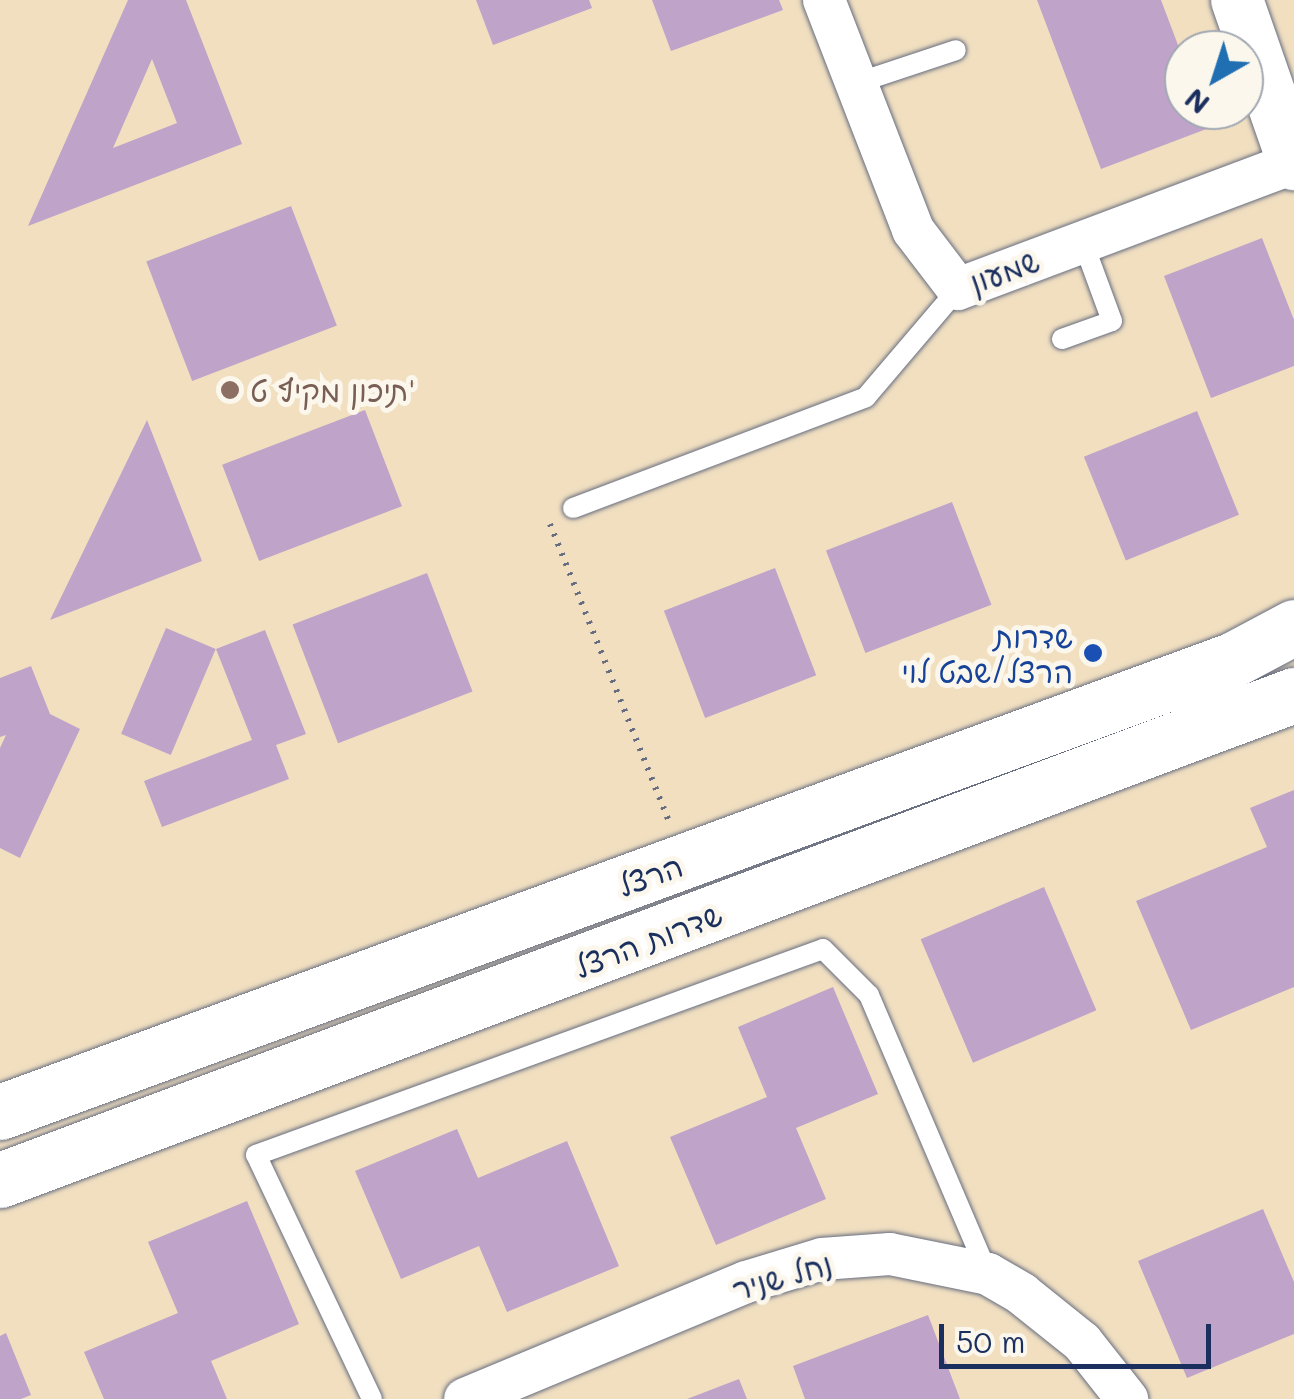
<!DOCTYPE html>
<html>
<head>
<meta charset="utf-8">
<style>
	body { margin:0 }
	#map { position:relative; width:1294px; height:1399px; overflow:hidden; background:#f1dfc0; font-family:Mali,"Playpen Sans Hebrew",sans-serif }
	div>[style] { position:absolute }
	.building>* { inset:0; background:#bfa3c9; transform-origin:0 0 }
	.path>* { height:6px; margin-top:-3px; transform-origin:0; background:repeating-linear-gradient(90deg,#666d80 0 2.5px,transparent 0 10.5px) }
	.roads { filter:drop-shadow(0 0 2px #666d80) drop-shadow(0 0 2px #666d80) }
	.service>* { height:20px; margin:-10px; padding:0 10px; transform-origin:10px; border-radius:10px; background:#fff }
	.minor>* { height:42px; margin:-21px; padding:0 21px; transform-origin:21px; border-radius:21px; background:#fff }
	.tertiary>* { height:52px; margin:-26px; padding:0 26px; transform-origin:26px; border-radius:26px; background:#fff }
	.secondary>* { height:55px; margin:-27.5px; padding:0 27.5px; transform-origin:27.5px; border-radius:27.5px; background:#fff }
	.dots>* { width:28px; height:28px; translate:-50% -50%; box-sizing:border-box; border:5px solid #fbf7ec; border-radius:50% }
	span { translate:-50% -50%; white-space:nowrap; text-align:center; line-height:1.15; -webkit-text-stroke:10px #fbf7ec; paint-order:stroke }
	.street-label { font-size:30px; color:#1b2f5e }
	.education-label { font-size:30px; color:#785e54 }
	.left { translate:0 -50%; text-align:left }
	.transit-label { font-size:30px; color:#164399 }
	.right { translate:-100% -50%; text-align:right }
	.north { position:absolute; left:1164px; top:30px; width:100px; height:100px; box-sizing:border-box; background:#fbf7ec; border:2px solid #a1a7b3; border-radius:50%; rotate:219deg; font-size:28px; font-weight:700; line-height:40px; text-align:center; color:#1b2f5e }
	.north::after { content:''; display:block; margin:auto; width:35px; height:45px; background:#1f6fb2; clip-path:polygon(50% 0,100% 100%,50% 72%,0 100%) }
	.scale { position:absolute; left:939px; top:1324px; width:272px; height:45px; box-sizing:border-box; border:5px solid #1b2f5e; border-top:0; padding-left:12px; font-size:30px; line-height:35px; white-space:nowrap; color:#1b2f5e; -webkit-text-stroke:8px #fbf7ec; paint-order:stroke }
</style>
</head>
<body>
<div id="map">
	<div class="building">
		<i style="clip-path:polygon(evenodd,128px 0,186px 0,242px 144px,28px 226px,128px 0,152px 59px,177px 123px,113px 148px,152px 59px)"></i>
		<i style="clip-path:polygon(476px 0,589px 0,592px 8px,493px 45px)"></i>
		<i style="clip-path:polygon(652px 0,779px 0,783px 10px,671px 51px)"></i>
		<i style="clip-path:polygon(1037px 0,1161px 0,1184px 61px,1184px 110px,1202px 110px,1209px 128px,1101px 169px)"></i>
		<i style="left:291px;top:206px;width:128px;height:155px;rotate:69deg"></i>
		<i style="clip-path:polygon(1262px 238px,1294px 320px,1294px 366px,1211px 398px,1164px 276px)"></i>
		<i style="left:365px;top:410px;width:103px;height:153px;rotate:69deg"></i>
		<i style="left:1197px;top:411px;width:112px;height:122px;rotate:68deg"></i>
		<i style="clip-path:polygon(147px 420px,202px 561px,50px 620px)"></i>
		<i style="left:952px;top:502px;width:110px;height:135px;rotate:69deg"></i>
		<i style="left:775px;top:568px;width:115px;height:119px;rotate:69deg"></i>
		<i style="left:427px;top:573px;width:127px;height:144px;rotate:69deg"></i>
		<i style="left:166px;top:628px;width:54px;height:115px;rotate:23deg"></i>
		<i style="clip-path:polygon(265px 630px,306px 734px,276px 745px,289px 779px,162px 827px,144px 781px,252px 740px,216px 649px)"></i>
		<i style="clip-path:polygon(31px 666px,50px 714px,80px 729px,20px 858px,0 848px,0 748px,6px 735px,0 737px,0 678px)"></i>
		<i style="clip-path:polygon(1294px 790px,1294px 987px,1191px 1030px,1136px 901px,1267px 847px,1250px 808px)"></i>
		<i style="left:1044px;top:887px;width:134px;height:134px;rotate:67deg"></i>
		<i style="clip-path:polygon(833px 987px,878px 1094px,796px 1128px,826px 1199px,716px 1245px,670px 1137px,767px 1097px,738px 1027px)"></i>
		<i style="clip-path:polygon(457px 1129px,478px 1178px,567px 1141px,619px 1266px,507px 1312px,479px 1246px,401px 1279px,355px 1171px)"></i>
		<i style="clip-path:polygon(247px 1201px,299px 1324px,211px 1361px,227px 1399px,104px 1399px,84px 1352px,178px 1313px,148px 1242px)"></i>
		<i style="clip-path:polygon(1263px 1209px,1294px 1282px,1294px 1334px,1187px 1378px,1138px 1261px)"></i>
		<i style="clip-path:polygon(928px 1315px,960px 1399px,805px 1399px,793px 1366px)"></i>
		<i style="clip-path:polygon(6px 1333px,31px 1395px,21px 1399px,0 1399px,0 1336px)"></i>
		<i style="clip-path:polygon(739px 1379px,747px 1399px,687px 1399px)"></i>
	</div>
	<div class="path">
		<i style="left:550px;top:524px;width:318px;rotate:68.2deg"></i>
	</div>
	<div class="roads">
		<div class="service">
			<i style="left:857px;top:83px;width:104px;rotate:-18.4deg"></i>
			<i style="left:1062px;top:339px;width:53px;rotate:-19.8deg"></i>
			<i style="left:1112px;top:321px;width:84px;rotate:-110.2deg"></i>
			<i style="left:573px;top:508px;width:313px;rotate:-20.7deg"></i>
			<i style="left:866px;top:397px;width:142px;rotate:-49.6deg"></i>
			<i style="left:372px;top:1399px;width:270px;rotate:-115.4deg"></i>
			<i style="left:256px;top:1155px;width:603px;rotate:-19.97deg"></i>
			<i style="left:823px;top:949px;width:65px;rotate:45deg"></i>
			<i style="left:869px;top:995px;width:301px;rotate:66.9deg"></i>
		</div>
		<div class="minor">
			<i style="left:824px;top:0;width:247px;rotate:68.8deg"></i>
			<i style="left:913px;top:230px;width:74px;rotate:52.7deg"></i>
			<i style="left:958px;top:289px;width:359px;rotate:-20.6deg"></i>
			<i style="left:465px;top:1399px;width:304px;rotate:-22.6deg"></i>
			<i style="left:746px;top:1282px;width:79px;rotate:-16.8deg"></i>
			<i style="left:822px;top:1259px;width:68px;rotate:-4.2deg"></i>
			<i style="left:890px;top:1254px;width:100px;rotate:11.5deg"></i>
			<i style="left:988px;top:1274px;width:39px;rotate:30deg"></i>
			<i style="left:1022px;top:1294px;width:77px;rotate:38.7deg"></i>
			<i style="left:1082px;top:1342px;width:73px;rotate:51.7deg"></i>
		</div>
		<div class="tertiary">
			<i style="left:1237px;top:0;width:174px;rotate:70.8deg"></i>
		</div>
		<div class="secondary">
			<i style="left:0;top:1112px;width:1312px;rotate:-20.15deg"></i>
			<i style="left:1232px;top:660px;width:70px;rotate:-28deg"></i>
			<i style="left:0;top:1180px;width:1382px;rotate:-20.55deg"></i>
		</div>
	</div>
	<div class="dots">
		<i style="left:230px;top:390px;background:#8d6e63"></i>
		<i style="left:1093px;top:653px;background:#1a4fb4"></i>
	</div>
	<div class="street-label">
		<span style="left:1004px;top:271px;rotate:-20deg">שמעון</span>
		<span style="left:650px;top:875px;rotate:-20deg">הרצל</span>
		<span style="left:648px;top:940px;rotate:-21deg">שדרות הרצל</span>
		<span style="left:782px;top:1276px;rotate:-16deg">נחל שניר</span>
	</div>
	<div class="education-label">
		<span class="left" style="left:250px;top:390px">תיכון מקיף ט'</span>
	</div>
	<div class="transit-label">
		<span class="right" style="left:1073px;top:653px">שדרות<br>הרצל/שבט לוי</span>
	</div>
	<div class="north">N</div>
	<div class="scale">50 m</div>
</div>
</body>
</html>
